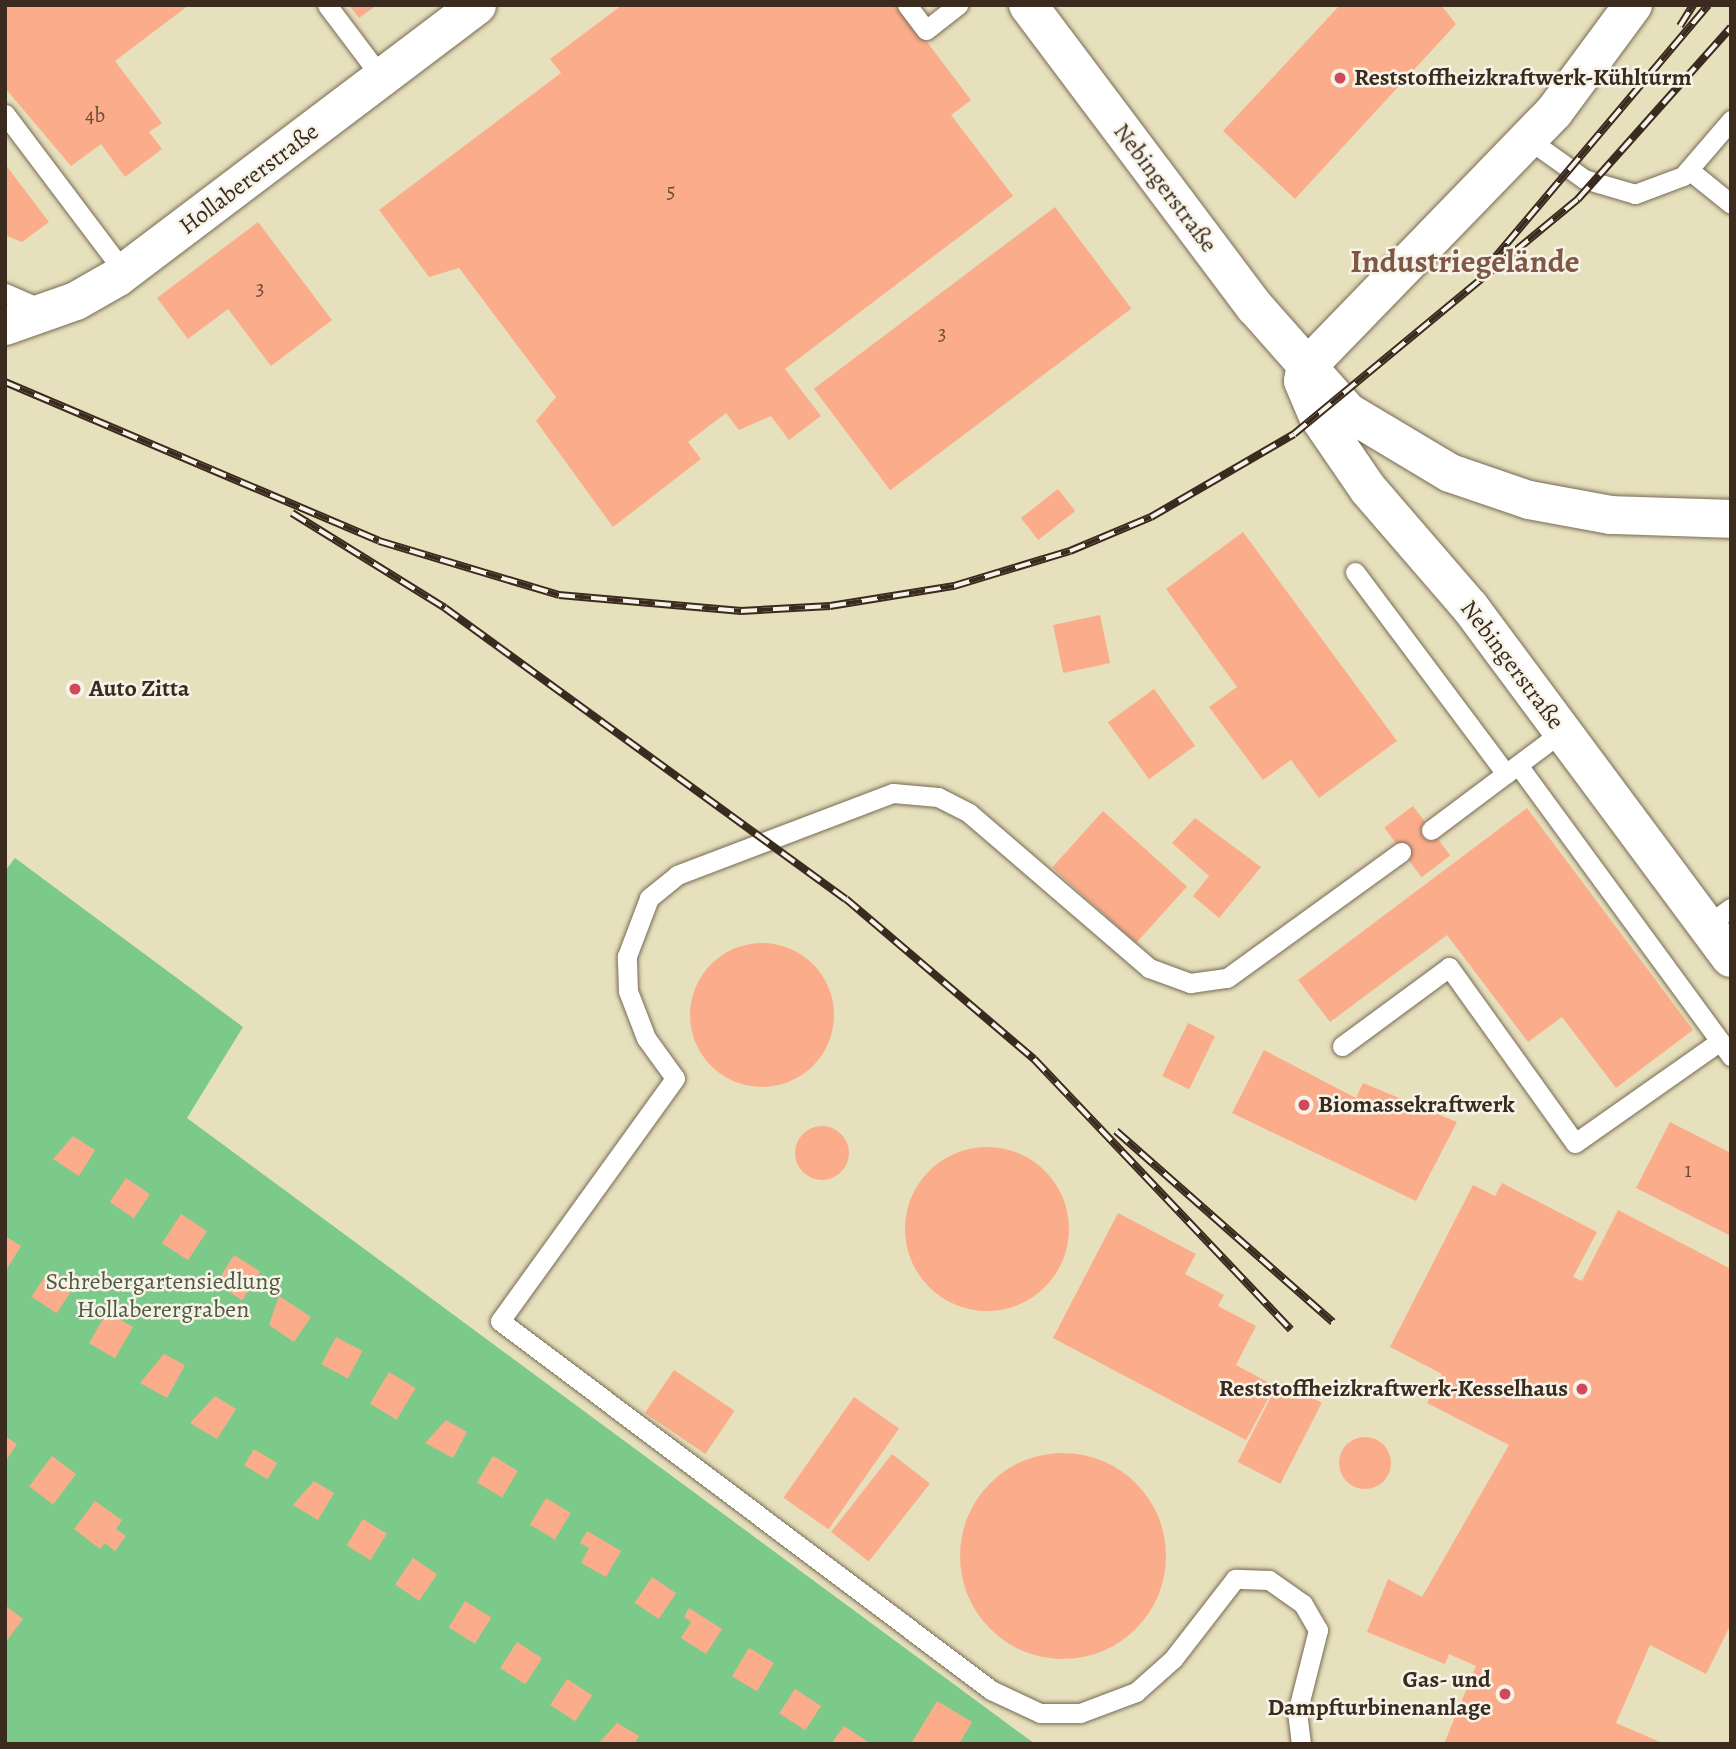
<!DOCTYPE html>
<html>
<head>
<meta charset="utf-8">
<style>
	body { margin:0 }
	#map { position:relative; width:1736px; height:1749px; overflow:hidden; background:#e7e0bc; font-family:Alegreya,serif }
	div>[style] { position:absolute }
	.green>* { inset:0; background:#7cca89 }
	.building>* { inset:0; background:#fbad8b; transform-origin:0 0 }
	.round { border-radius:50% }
	.roads { filter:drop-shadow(0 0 2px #776a55) drop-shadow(0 0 2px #776a55) }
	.service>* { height:19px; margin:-9.5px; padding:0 9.5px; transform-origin:9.5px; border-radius:9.5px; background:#fff }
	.minor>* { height:38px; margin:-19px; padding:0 19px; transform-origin:19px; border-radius:19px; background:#fff }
	.tertiary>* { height:38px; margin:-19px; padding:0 19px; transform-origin:19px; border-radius:19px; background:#fff }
	.rail>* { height:8px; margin-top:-4px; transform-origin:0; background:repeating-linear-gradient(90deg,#f7f3e8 0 16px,#3b2a1e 0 32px); box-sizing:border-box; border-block:2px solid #3b2a1e }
	.dots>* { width:19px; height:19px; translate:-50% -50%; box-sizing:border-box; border:4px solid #f7f3e8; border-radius:50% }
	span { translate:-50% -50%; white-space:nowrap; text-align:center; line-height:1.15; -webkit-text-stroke:5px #f7f3e8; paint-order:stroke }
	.number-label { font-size:21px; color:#6b4b39 }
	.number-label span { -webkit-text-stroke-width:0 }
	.poi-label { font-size:24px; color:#3b2a1e; font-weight:700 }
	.left { translate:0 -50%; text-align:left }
	.right { translate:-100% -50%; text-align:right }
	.street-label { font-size:24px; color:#3b2a1e }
	.park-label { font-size:24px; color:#4e5a3e }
	.district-label { font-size:32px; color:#7e5844; font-weight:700 }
	.frame { position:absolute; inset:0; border:7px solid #3b2a1e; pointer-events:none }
</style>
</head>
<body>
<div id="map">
	<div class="green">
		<i style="clip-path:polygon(15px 858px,243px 1027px,187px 1118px,1035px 1744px,5px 1744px,5px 871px)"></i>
	</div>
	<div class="building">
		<i style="clip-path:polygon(5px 5px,189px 5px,115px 61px,162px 123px,149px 132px,162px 149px,125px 177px,101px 144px,71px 166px,5px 88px)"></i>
		<i style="clip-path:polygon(349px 5px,377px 5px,359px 18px)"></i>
		<i style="clip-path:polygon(622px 5px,899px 5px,971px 100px,951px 115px,1013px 196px,785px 369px,821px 416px,789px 440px,771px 416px,739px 430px,726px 413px,688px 442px,701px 459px,613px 527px,536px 421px,556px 397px,459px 268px,429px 277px,379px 210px,561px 73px,550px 59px)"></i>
		<i style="clip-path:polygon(1340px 5px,1441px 5px,1456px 24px,1295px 199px,1223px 131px)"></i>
		<i style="clip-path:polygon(5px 164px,49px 222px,22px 242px,5px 235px)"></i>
		<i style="left:1055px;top:207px;width:127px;height:302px;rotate:53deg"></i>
		<i style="clip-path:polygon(258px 222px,332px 320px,271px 366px,228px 309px,188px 339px,157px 298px)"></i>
		<i style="left:1058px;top:489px;width:28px;height:47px;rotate:52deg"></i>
		<i style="clip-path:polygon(1243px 532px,1397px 741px,1319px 798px,1291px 760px,1263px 780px,1209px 707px,1237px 687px,1166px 589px)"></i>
		<i style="left:1100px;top:615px;width:49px;height:48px;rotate:78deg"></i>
		<i style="left:1154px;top:689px;width:70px;height:57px;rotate:54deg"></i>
		<i style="left:1413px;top:806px;width:62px;height:36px;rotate:53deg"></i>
		<i style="clip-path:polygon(1527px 808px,1693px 1030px,1616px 1088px,1562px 1017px,1528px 1042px,1447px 935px,1330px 1022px,1298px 980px)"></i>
		<i style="left:1103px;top:811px;width:113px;height:76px;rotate:42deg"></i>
		<i style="clip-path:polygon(1195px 818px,1261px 867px,1219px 918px,1193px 896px,1209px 876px,1172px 843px)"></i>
		<i class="round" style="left:690px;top:943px;width:144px;height:144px"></i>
		<i style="left:1188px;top:1023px;width:30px;height:59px;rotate:26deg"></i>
		<i style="clip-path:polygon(1264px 1050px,1356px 1098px,1363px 1083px,1457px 1122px,1416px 1201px,1232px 1113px)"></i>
		<i style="clip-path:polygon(1670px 1122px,1731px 1153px,1731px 1236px,1636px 1188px)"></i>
		<i class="round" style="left:795px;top:1126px;width:54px;height:54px"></i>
		<i style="clip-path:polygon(73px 1136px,95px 1150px,79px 1176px,53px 1159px)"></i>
		<i class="round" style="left:905px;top:1147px;width:164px;height:164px"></i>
		<i style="left:126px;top:1178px;width:29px;height:29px;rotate:34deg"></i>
		<i style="clip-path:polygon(1502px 1183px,1597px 1232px,1573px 1277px,1582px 1281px,1618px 1210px,1731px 1269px,1731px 1624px,1706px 1674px,1650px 1645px,1616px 1723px,1665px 1744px,1444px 1744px,1476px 1666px,1449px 1654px,1445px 1664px,1367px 1632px,1388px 1579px,1422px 1597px,1509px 1445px,1427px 1403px,1442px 1374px,1390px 1347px,1473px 1185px,1495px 1196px)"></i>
		<i style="clip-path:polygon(1118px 1213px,1196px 1254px,1185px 1274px,1224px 1295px,1218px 1306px,1256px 1326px,1236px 1365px,1275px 1386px,1246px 1440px,1053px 1338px)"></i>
		<i style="left:181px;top:1214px;width:31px;height:35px;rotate:33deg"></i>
		<i style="clip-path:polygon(5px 1236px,21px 1246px,5px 1272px)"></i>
		<i style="left:234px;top:1255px;width:31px;height:34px;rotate:32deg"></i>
		<i style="left:49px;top:1270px;width:30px;height:32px;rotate:33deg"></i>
		<i style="clip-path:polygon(279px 1296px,311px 1317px,294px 1342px,269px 1325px)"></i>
		<i style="left:107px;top:1312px;width:30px;height:36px;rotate:30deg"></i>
		<i style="left:336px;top:1337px;width:30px;height:31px;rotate:28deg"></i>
		<i style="clip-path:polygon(164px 1354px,185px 1365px,167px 1398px,140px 1383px)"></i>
		<i style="left:674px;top:1370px;width:73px;height:52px;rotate:34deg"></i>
		<i style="left:389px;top:1372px;width:31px;height:37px;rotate:31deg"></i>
		<i style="left:1279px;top:1381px;width:48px;height:91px;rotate:27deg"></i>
		<i style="clip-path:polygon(215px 1396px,236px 1409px,217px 1439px,190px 1423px)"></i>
		<i style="left:854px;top:1397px;width:55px;height:123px;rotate:35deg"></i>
		<i style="clip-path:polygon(446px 1420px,467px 1432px,453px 1458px,425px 1443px)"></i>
		<i style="clip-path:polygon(5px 1436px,17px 1444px,5px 1462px)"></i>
		<i class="round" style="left:1339px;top:1437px;width:52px;height:52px"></i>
		<i style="left:254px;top:1449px;width:27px;height:19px;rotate:31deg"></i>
		<i class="round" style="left:960px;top:1453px;width:206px;height:206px"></i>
		<i style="left:892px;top:1454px;width:48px;height:99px;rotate:38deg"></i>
		<i style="left:52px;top:1456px;width:30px;height:38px;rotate:37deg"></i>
		<i style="left:493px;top:1456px;width:29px;height:31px;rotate:31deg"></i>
		<i style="clip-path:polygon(314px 1481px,334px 1493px,318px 1520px,293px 1505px)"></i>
		<i style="left:546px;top:1498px;width:29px;height:31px;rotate:31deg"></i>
		<i style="clip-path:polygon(95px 1501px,122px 1520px,116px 1529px,126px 1536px,115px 1551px,105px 1543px,100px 1549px,74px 1529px)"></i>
		<i style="left:363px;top:1519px;width:28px;height:31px;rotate:32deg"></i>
		<i style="clip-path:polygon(587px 1531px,621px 1551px,606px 1577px,581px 1563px,589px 1548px,580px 1543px)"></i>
		<i style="left:413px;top:1558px;width:29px;height:32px;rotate:34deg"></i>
		<i style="left:652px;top:1577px;width:29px;height:31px;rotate:34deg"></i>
		<i style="left:465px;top:1601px;width:31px;height:31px;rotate:32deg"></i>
		<i style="clip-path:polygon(5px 1605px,23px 1619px,5px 1643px)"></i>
		<i style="clip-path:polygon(689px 1608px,722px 1629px,706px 1654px,681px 1638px,691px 1622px,684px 1617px)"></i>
		<i style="left:517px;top:1642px;width:30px;height:31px;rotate:33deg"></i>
		<i style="left:749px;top:1648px;width:29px;height:33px;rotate:31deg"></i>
		<i style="left:567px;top:1679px;width:30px;height:31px;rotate:33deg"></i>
		<i style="left:795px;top:1689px;width:31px;height:29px;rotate:33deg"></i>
		<i style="clip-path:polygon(937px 1701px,972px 1722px,959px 1744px,911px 1744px)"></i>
		<i style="clip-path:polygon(617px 1723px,639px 1736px,634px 1744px,598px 1744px)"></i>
		<i style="clip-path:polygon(844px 1726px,871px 1744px,831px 1744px)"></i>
	</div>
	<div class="roads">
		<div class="service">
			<i style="left:327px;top:5px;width:91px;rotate:53deg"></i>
			<i style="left:907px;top:5px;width:31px;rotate:53deg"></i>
			<i style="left:926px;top:30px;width:41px;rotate:-38deg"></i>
			<i style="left:5px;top:114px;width:198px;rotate:53deg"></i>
			<i style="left:1528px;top:139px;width:69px;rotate:35.5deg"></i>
			<i style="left:1584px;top:179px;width:53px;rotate:16.4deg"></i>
			<i style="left:1635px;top:194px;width:51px;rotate:-20.6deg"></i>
			<i style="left:1683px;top:176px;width:74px;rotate:-49.4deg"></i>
			<i style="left:1689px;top:170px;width:54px;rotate:39deg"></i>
			<i style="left:5px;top:293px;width:43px;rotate:23.6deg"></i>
			<i style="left:1355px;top:572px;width:252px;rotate:53.2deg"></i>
			<i style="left:1518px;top:765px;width:361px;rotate:53.8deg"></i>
			<i style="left:1431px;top:830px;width:165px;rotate:-36.9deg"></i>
			<i style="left:1706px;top:926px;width:31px;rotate:-36deg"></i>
			<i style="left:1342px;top:1046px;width:133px;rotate:-36.4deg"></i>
			<i style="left:1449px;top:967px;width:216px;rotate:54.4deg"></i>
			<i style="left:1575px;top:1143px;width:177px;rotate:-35.1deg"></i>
			<i style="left:1301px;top:1744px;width:31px;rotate:-97deg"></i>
			<i style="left:1297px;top:1713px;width:86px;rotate:-75.8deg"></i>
			<i style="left:1318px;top:1630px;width:30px;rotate:-120deg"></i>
			<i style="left:1303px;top:1604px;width:42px;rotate:-144.8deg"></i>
			<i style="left:1269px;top:1580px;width:34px;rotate:-178deg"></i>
			<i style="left:1235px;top:1579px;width:101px;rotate:127.8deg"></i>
			<i style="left:1173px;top:1659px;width:50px;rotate:138.3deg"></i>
			<i style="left:1136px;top:1692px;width:60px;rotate:159.4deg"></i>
			<i style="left:1080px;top:1713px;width:40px;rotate:180deg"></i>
			<i style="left:1040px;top:1713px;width:54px;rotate:-154.9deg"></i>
			<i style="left:991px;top:1690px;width:614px;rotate:-143.07deg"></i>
			<i style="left:500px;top:1321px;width:299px;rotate:-54.2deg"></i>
			<i style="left:675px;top:1078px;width:49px;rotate:-125.9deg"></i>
			<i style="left:646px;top:1038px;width:50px;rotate:-111deg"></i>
			<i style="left:628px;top:991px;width:35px;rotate:-92deg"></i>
			<i style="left:627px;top:956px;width:62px;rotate:-69.2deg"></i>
			<i style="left:649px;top:898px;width:36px;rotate:-39deg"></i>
			<i style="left:677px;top:875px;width:231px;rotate:-20.8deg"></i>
			<i style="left:893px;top:793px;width:45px;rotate:5.1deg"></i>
			<i style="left:938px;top:797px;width:35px;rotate:27deg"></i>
			<i style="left:969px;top:813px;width:238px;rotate:40.7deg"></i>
			<i style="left:1149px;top:968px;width:44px;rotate:20.1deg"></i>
			<i style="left:1190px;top:983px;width:37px;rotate:-8deg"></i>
			<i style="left:1227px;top:978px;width:215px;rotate:-35.9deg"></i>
		</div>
		<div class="minor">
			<i style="left:1633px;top:5px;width:133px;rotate:126.4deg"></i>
			<i style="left:1554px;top:112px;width:358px;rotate:134.1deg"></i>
			<i style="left:1305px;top:369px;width:12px;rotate:99deg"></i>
			<i style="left:1303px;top:381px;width:38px;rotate:67deg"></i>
			<i style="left:1318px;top:416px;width:88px;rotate:55.6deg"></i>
			<i style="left:1368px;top:489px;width:156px;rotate:49.2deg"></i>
			<i style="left:1470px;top:607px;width:437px;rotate:53.4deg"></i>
		</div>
		<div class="tertiary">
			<i style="left:1028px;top:5px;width:378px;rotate:53.1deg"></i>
			<i style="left:1255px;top:307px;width:140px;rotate:48.5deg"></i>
			<i style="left:1348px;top:412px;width:119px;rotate:30.9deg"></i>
			<i style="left:1450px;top:473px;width:83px;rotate:18.9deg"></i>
			<i style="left:1529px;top:500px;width:83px;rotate:10.4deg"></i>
			<i style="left:1611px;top:515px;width:120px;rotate:1.9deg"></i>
			<i style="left:5px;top:326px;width:75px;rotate:-19.4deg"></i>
			<i style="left:76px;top:301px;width:48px;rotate:-29.7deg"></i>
			<i style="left:118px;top:277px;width:450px;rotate:-37.1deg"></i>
		</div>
	</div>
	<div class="rail">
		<i style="left:1680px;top:26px;width:25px;rotate:-58deg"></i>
		<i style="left:1486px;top:268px;width:344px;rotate:-49.8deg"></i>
		<i style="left:5px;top:382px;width:406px;rotate:23deg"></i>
		<i style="left:379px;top:541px;width:188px;rotate:16.7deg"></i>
		<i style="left:559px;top:595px;width:183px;rotate:5deg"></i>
		<i style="left:741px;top:611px;width:89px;rotate:-3.2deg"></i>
		<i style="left:830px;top:606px;width:126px;rotate:-9.2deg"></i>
		<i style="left:954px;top:586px;width:121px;rotate:-16.8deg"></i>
		<i style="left:1070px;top:551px;width:88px;rotate:-22.8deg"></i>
		<i style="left:1151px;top:517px;width:165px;rotate:-30.1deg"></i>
		<i style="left:1294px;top:434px;width:369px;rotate:-39.6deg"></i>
		<i style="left:1578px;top:199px;width:230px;rotate:-48.3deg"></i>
		<i style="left:292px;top:513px;width:180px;rotate:31.8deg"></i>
		<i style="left:445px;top:608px;width:495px;rotate:36deg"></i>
		<i style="left:846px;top:899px;width:247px;rotate:40.4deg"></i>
		<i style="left:1034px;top:1059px;width:373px;rotate:46.5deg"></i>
		<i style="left:1116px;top:1131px;width:289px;rotate:41.4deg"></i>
	</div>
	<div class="dots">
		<i style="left:1340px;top:78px;background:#d1495b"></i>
		<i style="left:75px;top:689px;background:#d1495b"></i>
		<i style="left:1304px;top:1105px;background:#d1495b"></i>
		<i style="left:1582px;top:1389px;background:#d1495b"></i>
		<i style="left:1505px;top:1694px;background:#d1495b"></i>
	</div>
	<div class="number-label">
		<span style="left:95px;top:115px">4b</span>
		<span style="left:671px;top:191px">5</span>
		<span style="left:260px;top:288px">3</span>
		<span style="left:942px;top:333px">3</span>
		<span style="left:1688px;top:1170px">1</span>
	</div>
	<div class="poi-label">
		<span class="left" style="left:1354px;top:78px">Reststoffheizkraftwerk-Kühlturm</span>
		<span class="left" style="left:89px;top:689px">Auto Zitta</span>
		<span class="left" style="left:1318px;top:1105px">Biomassekraftwerk</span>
		<span class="right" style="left:1568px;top:1389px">Reststoffheizkraftwerk-Kesselhaus</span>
		<span class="right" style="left:1491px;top:1694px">Gas- und<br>Dampfturbinenanlage</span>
	</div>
	<div class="street-label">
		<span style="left:249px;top:179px;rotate:-37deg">Hollabererstraße</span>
		<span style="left:1165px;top:188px;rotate:53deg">Nebingerstraße</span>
		<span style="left:1512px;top:665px;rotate:53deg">Nebingerstraße</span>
	</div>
	<div class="park-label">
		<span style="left:163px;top:1296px">Schrebergartensiedlung<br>Hollaberergraben</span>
	</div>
	<div class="district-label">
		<span style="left:1465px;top:261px">Industriegelände</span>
	</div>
	<div class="frame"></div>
</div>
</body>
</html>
